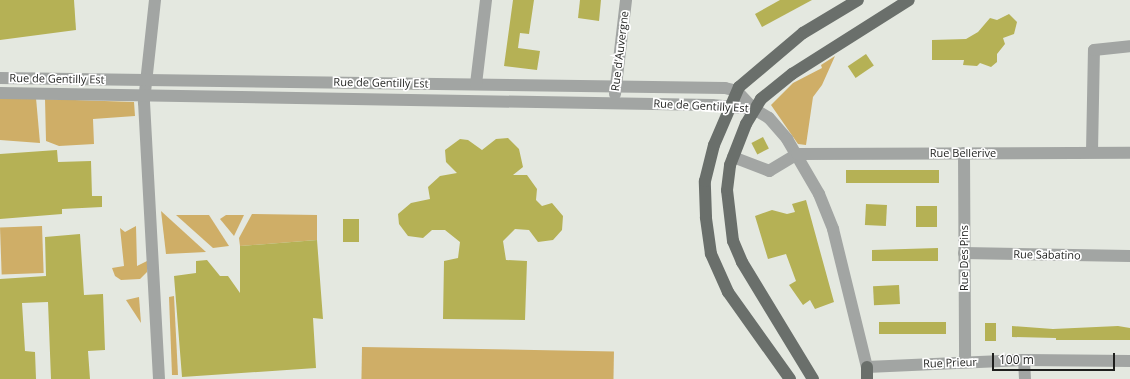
<!DOCTYPE html>
<html>
<head>
<meta charset="utf-8">
<style>
	body { margin:0 }
	#map { position:relative; width:1130px; height:379px; overflow:hidden; background:#e4e8e0; font-family:"Open Sans",sans-serif }
	div>[style] { position:absolute }
	.green>* { inset:0; background:#cfae67; transform-origin:0 0 }
	.building>* { inset:0; background:#b5b155; transform-origin:0 0 }
	.minor>* { height:12px; margin:-6px; padding:0 6px; transform-origin:6px; border-radius:6px; background:#a2a5a3 }
	.major>* { height:12px; margin:-6px; padding:0 6px; transform-origin:6px; border-radius:6px; background:#6a6f6b }
	span { translate:-50% -50%; white-space:nowrap; text-align:center; line-height:1.15; -webkit-text-stroke:3.5px #fff; paint-order:stroke }
	.street-label { font-size:11px; color:#1e1f1d }
	.scale { position:absolute; left:992px; top:353px; width:123px; height:18px; box-sizing:border-box; border:2px solid #1e1f1d; border-top:0; padding-left:5px; font-size:12px; line-height:14px; white-space:nowrap; color:#1e1f1d; -webkit-text-stroke:3px #fff; paint-order:stroke }
</style>
</head>
<body>
<div id="map">
	<div class="green">
		<i style="clip-path:polygon(835px 56px,822px 85px,813px 97px,806px 145px,798px 144px,771px 105px,793px 83px,822px 68px,821px 65px)"></i>
		<i style="clip-path:polygon(36px 98px,40px 143px,0 140px,0 99px)"></i>
		<i style="clip-path:polygon(45px 99px,134px 102px,135px 116px,93px 119px,94px 144px,59px 146px,46px 141px)"></i>
		<i style="clip-path:polygon(161px 211px,206px 252px,166px 254px)"></i>
		<i style="clip-path:polygon(252px 214px,317px 215px,317px 240px,240px 246px,239px 238px)"></i>
		<i style="clip-path:polygon(176px 215px,209px 215px,229px 246px,213px 248px)"></i>
		<i style="clip-path:polygon(226px 215px,244px 215px,234px 236px,220px 219px)"></i>
		<i style="left:42px;top:226px;width:47px;height:42px;rotate:88deg"></i>
		<i style="clip-path:polygon(136px 226px,137px 266px,147px 261px,147px 272px,140px 279px,121px 280px,115px 276px,112px 268px,124px 266px,120px 228px,125px 232px)"></i>
		<i style="clip-path:polygon(174px 296px,178px 375px,172px 375px,169px 297px)"></i>
		<i style="clip-path:polygon(139px 297px,141px 323px,126px 300px)"></i>
		<i style="left:362px;top:347px;width:252px;height:32px;rotate:1deg"></i>
	</div>
	<div class="building">
		<i style="clip-path:polygon(0 0,74px 0,76px 30px,0 40px)"></i>
		<i style="clip-path:polygon(513px 0,534px 0,529px 34px,520px 33px,518px 48px,540px 51px,537px 70px,504px 66px)"></i>
		<i style="clip-path:polygon(580px 0,601px 0,599px 21px,578px 18px)"></i>
		<i style="clip-path:polygon(780px 0,812px 0,762px 27px,755px 14px)"></i>
		<i style="clip-path:polygon(1009px 14px,1017px 22px,1014px 34px,1003px 38px,1005px 44px,997px 54px,997px 62px,991px 67px,980px 63px,977px 66px,963px 65px,964px 60px,932px 60px,932px 40px,966px 39px,978px 32px,990px 18px,997px 20px)"></i>
		<i style="left:866px;top:54px;width:14px;height:22px;rotate:56deg"></i>
		<i style="left:763px;top:137px;width:13px;height:13px;rotate:63deg"></i>
		<i style="clip-path:polygon(508px 138px,519px 149px,523px 167px,513px 175px,527px 175px,537px 189px,536px 200px,542px 206px,552px 203px,563px 216px,562px 230px,553px 240px,538px 242px,529px 230px,515px 229px,503px 241px,506px 260px,527px 261px,525px 320px,443px 319px,444px 261px,458px 258px,460px 242px,445px 230px,432px 230px,423px 238px,408px 236px,399px 224px,398px 214px,411px 203px,430px 199px,428px 187px,440px 176px,457px 173px,446px 162px,445px 150px,460px 139px,468px 140px,482px 150px,496px 139px)"></i>
		<i style="clip-path:polygon(57px 150px,58px 162px,91px 161px,92px 196px,102px 196px,102px 207px,62px 209px,62px 214px,0 219px,0 154px)"></i>
		<i style="left:846px;top:170px;width:93px;height:13px"></i>
		<i style="clip-path:polygon(806px 200px,834px 302px,815px 309px,810px 300px,803px 305px,789px 285px,796px 281px,786px 254px,768px 259px,755px 216px,772px 210px,787px 214px,795px 212px,792px 204px)"></i>
		<i style="left:866px;top:204px;width:21px;height:21px;rotate:3deg"></i>
		<i style="left:916px;top:206px;width:21px;height:21px"></i>
		<i style="left:343px;top:219px;width:16px;height:23px"></i>
		<i style="clip-path:polygon(80px 234px,84px 295px,103px 294px,105px 350px,88px 351px,90px 379px,51px 379px,48px 302px,22px 303px,25px 351px,35px 352px,36px 379px,0 379px,0 279px,46px 276px,45px 237px)"></i>
		<i style="clip-path:polygon(317px 240px,323px 319px,313px 318px,316px 368px,182px 377px,174px 276px,196px 273px,196px 261px,207px 260px,220px 276px,228px 276px,240px 293px,240px 246px)"></i>
		<i style="clip-path:polygon(938px 248px,938px 261px,872px 261px,872px 250px)"></i>
		<i style="left:899px;top:285px;width:19px;height:26px;rotate:87deg"></i>
		<i style="left:946px;top:322px;width:12px;height:67px;rotate:90deg"></i>
		<i style="left:985px;top:323px;width:11px;height:18px"></i>
		<i style="clip-path:polygon(1012px 326px,1053px 329px,1118px 326px,1130px 328px,1130px 340px,1056px 340px,1056px 338px,1012px 337px)"></i>
	</div>
	<div class="minor">
		<i style="left:155px;top:0;width:103px;rotate:96.2deg"></i>
		<i style="left:144px;top:102px;width:277px;rotate:86.9deg"></i>
		<i style="left:0;top:78px;width:725px;rotate:0.79deg"></i>
		<i style="left:725px;top:88px;width:12px;rotate:14deg"></i>
		<i style="left:737px;top:91px;width:25px;rotate:47deg"></i>
		<i style="left:754px;top:109px;width:17px;rotate:31deg"></i>
		<i style="left:769px;top:118px;width:28px;rotate:49deg"></i>
		<i style="left:787px;top:139px;width:64px;rotate:59.8deg"></i>
		<i style="left:819px;top:194px;width:38px;rotate:68deg"></i>
		<i style="left:833px;top:229px;width:142px;rotate:76.2deg"></i>
		<i style="left:867px;top:367px;width:157px;rotate:-2.6deg"></i>
		<i style="left:1024px;top:360px;width:106px;rotate:0.5deg"></i>
		<i style="left:476px;top:84px;width:85px;rotate:-83.2deg"></i>
		<i style="left:0;top:93px;width:712px;rotate:0.97deg"></i>
		<i style="left:712px;top:105px;width:42px;rotate:5.4deg"></i>
		<i style="left:615px;top:94px;width:95px;rotate:-83.3deg"></i>
		<i style="left:1092px;top:152px;width:102px;rotate:-88.9deg"></i>
		<i style="left:1094px;top:50px;width:36px;rotate:-6deg"></i>
		<i style="left:964px;top:153px;width:209px;rotate:89.7deg"></i>
		<i style="left:733px;top:157px;width:39px;rotate:21deg"></i>
		<i style="left:769px;top:171px;width:33px;rotate:-31deg"></i>
		<i style="left:797px;top:154px;width:333px;rotate:-0.2deg"></i>
		<i style="left:964px;top:253px;width:166px;rotate:1deg"></i>
		<i style="left:1024px;top:360px;width:19px;rotate:87deg"></i>
	</div>
	<div class="major">
		<i style="left:867px;top:367px;width:12px;rotate:90deg"></i>
		<i style="left:790px;top:379px;width:107px;rotate:-125.5deg"></i>
		<i style="left:728px;top:292px;width:42px;rotate:-114.1deg"></i>
		<i style="left:711px;top:254px;width:37px;rotate:-98deg"></i>
		<i style="left:706px;top:217px;width:36px;rotate:-92deg"></i>
		<i style="left:705px;top:181px;width:37px;rotate:-76deg"></i>
		<i style="left:714px;top:145px;width:63px;rotate:-66.7deg"></i>
		<i style="left:739px;top:87px;width:84px;rotate:-40.2deg"></i>
		<i style="left:803px;top:33px;width:64px;rotate:-31deg"></i>
		<i style="left:813px;top:379px;width:137px;rotate:-121.3deg"></i>
		<i style="left:742px;top:262px;width:23px;rotate:-113deg"></i>
		<i style="left:733px;top:241px;width:51px;rotate:-96.7deg"></i>
		<i style="left:727px;top:190px;width:25px;rotate:-83deg"></i>
		<i style="left:730px;top:165px;width:44px;rotate:-68.7deg"></i>
		<i style="left:746px;top:124px;width:29px;rotate:-59deg"></i>
		<i style="left:761px;top:99px;width:40px;rotate:-39deg"></i>
		<i style="left:792px;top:74px;width:138px;rotate:-32.3deg"></i>
	</div>
	<div class="street-label">
		<span style="left:620px;top:51px;rotate:-83deg">Rue d'Auvergne</span>
		<span style="left:57px;top:79px;rotate:1deg">Rue de Gentilly Est</span>
		<span style="left:381px;top:83px;rotate:1deg">Rue de Gentilly Est</span>
		<span style="left:701px;top:106px;rotate:3deg">Rue de Gentilly Est</span>
		<span style="left:963px;top:153px">Rue Bellerive</span>
		<span style="left:1047px;top:255px;rotate:1deg">Rue Sabatino</span>
		<span style="left:964px;top:258px;rotate:-90deg">Rue Des Pins</span>
		<span style="left:950px;top:363px;rotate:-2deg">Rue Prieur</span>
	</div>
	<div class="scale">100 m</div>
</div>
</body>
</html>
